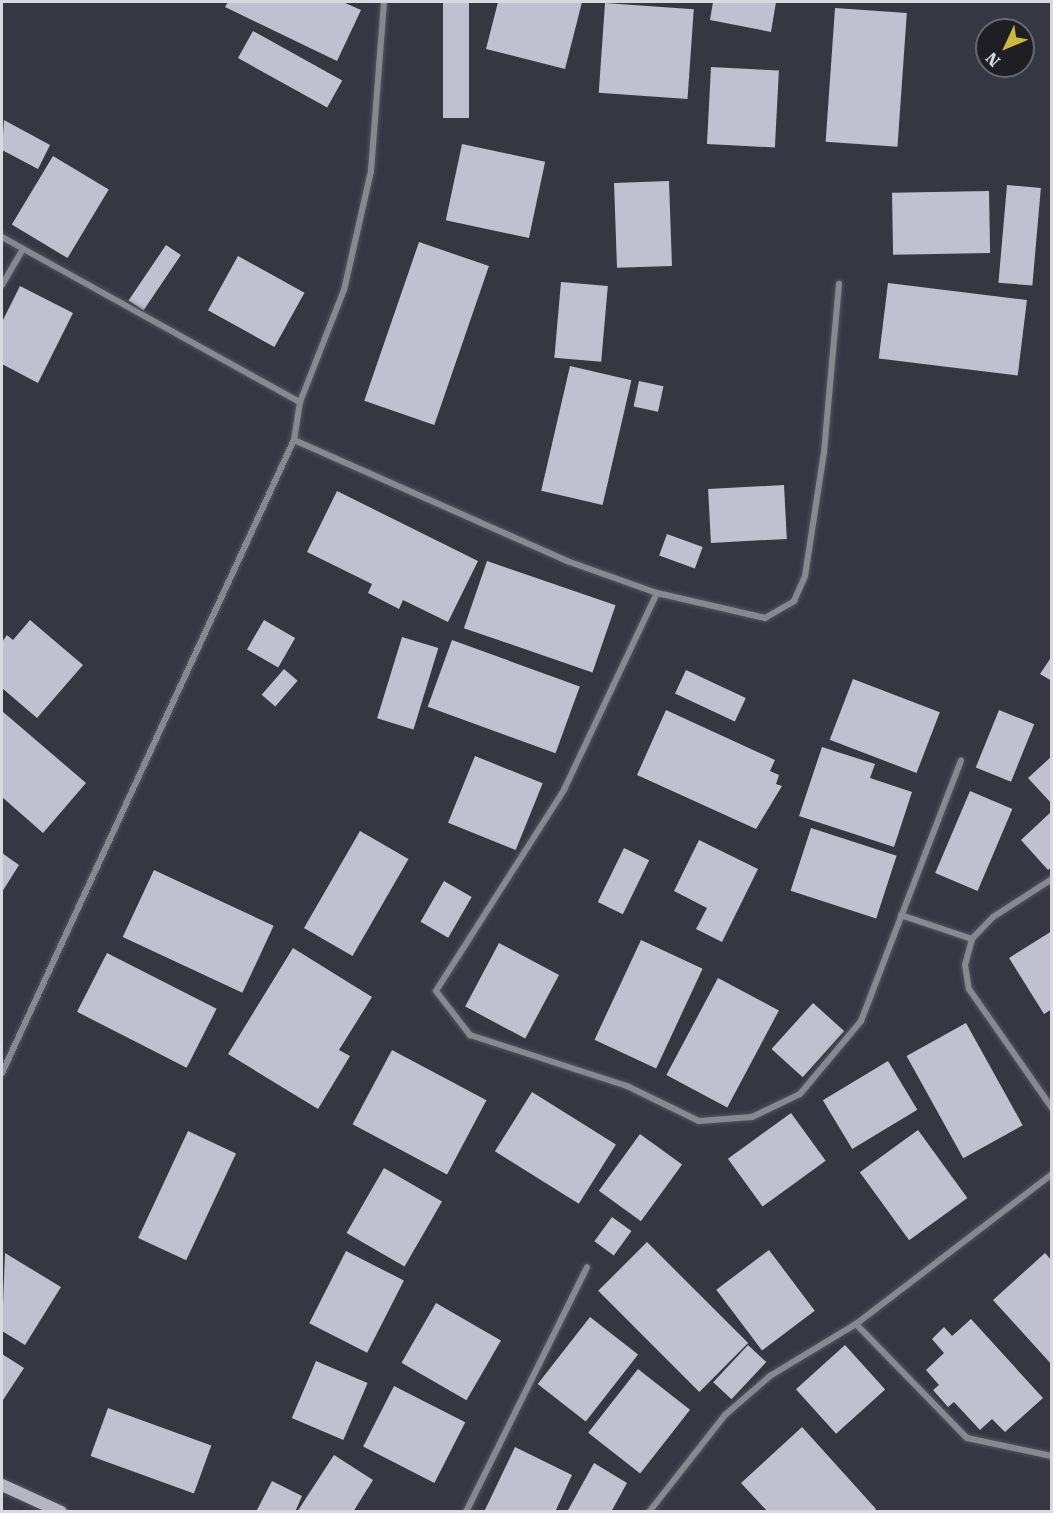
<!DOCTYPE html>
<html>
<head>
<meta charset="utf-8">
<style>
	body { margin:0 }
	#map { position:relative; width:1053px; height:1513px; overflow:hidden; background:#353743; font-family:"Roboto Serif",serif }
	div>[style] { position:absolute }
	.building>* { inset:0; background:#bfc1d1; transform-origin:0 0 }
	.roads { filter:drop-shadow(0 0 2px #52545f) drop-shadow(0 0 2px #52545f) }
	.minor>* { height:6px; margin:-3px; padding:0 3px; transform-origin:3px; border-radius:3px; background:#88898f }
	.secondary>* { height:12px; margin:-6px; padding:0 6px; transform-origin:6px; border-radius:6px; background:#b5b6c1 }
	span { translate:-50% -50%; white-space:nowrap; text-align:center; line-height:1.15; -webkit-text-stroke:6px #1e1e24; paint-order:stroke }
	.frame { position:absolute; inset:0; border:3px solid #d8d9e1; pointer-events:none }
	.north { position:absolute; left:975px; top:18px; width:60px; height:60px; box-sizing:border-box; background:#1e1e24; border:2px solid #686970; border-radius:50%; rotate:226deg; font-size:16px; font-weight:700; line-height:24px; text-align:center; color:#d8d9e1 }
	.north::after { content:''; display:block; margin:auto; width:21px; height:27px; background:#ccb938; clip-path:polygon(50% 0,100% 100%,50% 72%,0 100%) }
</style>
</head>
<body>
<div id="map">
	<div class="building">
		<i style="clip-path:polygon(228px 2px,343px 2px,361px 10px,337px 61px,225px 7px)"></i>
		<i style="left:443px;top:2px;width:26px;height:116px"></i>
		<i style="clip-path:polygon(498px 2px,582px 2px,565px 69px,486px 49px)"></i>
		<i style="clip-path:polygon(713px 2px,776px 2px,771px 32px,710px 20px)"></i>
		<i style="left:605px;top:3px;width:89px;height:90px;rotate:4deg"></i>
		<i style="left:835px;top:8px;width:72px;height:134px;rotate:4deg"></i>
		<i style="left:253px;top:31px;width:102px;height:31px;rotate:29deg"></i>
		<i style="left:711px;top:67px;width:68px;height:77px;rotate:3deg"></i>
		<i style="clip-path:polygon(4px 120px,50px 145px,38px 169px,2px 150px)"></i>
		<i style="left:462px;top:144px;width:85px;height:78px;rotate:12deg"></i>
		<i style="left:53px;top:156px;width:65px;height:80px;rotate:31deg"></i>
		<i style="left:669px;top:181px;width:85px;height:55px;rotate:88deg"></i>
		<i style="left:1007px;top:185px;width:34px;height:98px;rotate:5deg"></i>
		<i style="left:989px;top:191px;width:62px;height:97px;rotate:89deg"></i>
		<i style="left:419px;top:242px;width:74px;height:168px;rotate:19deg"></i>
		<i style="left:166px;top:245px;width:18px;height:67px;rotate:34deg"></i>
		<i style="left:238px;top:256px;width:76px;height:62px;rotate:29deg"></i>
		<i style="left:561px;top:282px;width:47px;height:76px;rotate:5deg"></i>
		<i style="left:888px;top:283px;width:140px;height:76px;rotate:7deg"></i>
		<i style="clip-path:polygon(20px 286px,73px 313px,38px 383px,2px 364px,2px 322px)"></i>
		<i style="left:570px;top:366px;width:63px;height:128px;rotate:13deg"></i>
		<i style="left:639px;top:381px;width:25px;height:26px;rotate:12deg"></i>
		<i style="left:784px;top:485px;width:54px;height:76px;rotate:87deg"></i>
		<i style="clip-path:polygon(337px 491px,478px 561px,448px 622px,403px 600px,399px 609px,368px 593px,372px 584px,307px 552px)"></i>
		<i style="left:667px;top:534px;width:38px;height:23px;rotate:20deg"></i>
		<i style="left:487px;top:561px;width:136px;height:71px;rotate:19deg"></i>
		<i style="clip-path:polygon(30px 620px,83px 665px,37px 718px,2px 688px,2px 642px,7px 635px,13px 640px)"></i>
		<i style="left:264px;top:620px;width:36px;height:34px;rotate:30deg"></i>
		<i style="left:402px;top:637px;width:38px;height:85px;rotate:17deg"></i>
		<i style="left:452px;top:640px;width:136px;height:71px;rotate:20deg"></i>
		<i style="clip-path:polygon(1052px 656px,1052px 681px,1040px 674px)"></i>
		<i style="left:284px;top:669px;width:18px;height:34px;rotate:41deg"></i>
		<i style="left:686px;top:670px;width:66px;height:26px;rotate:25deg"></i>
		<i style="left:853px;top:679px;width:93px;height:65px;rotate:21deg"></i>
		<i style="clip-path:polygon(666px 710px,775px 760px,770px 771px,779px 775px,776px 784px,782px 786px,756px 829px,637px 775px)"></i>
		<i style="left:999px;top:710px;width:38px;height:62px;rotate:22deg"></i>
		<i style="clip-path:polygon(2px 711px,86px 783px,43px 833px,2px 797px)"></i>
		<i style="clip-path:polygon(822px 747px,875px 764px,870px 778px,912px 792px,894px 847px,799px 816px)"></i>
		<i style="left:475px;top:756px;width:73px;height:72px;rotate:22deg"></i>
		<i style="clip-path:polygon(1052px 756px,1052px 804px,1028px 778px)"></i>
		<i style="left:970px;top:791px;width:46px;height:89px;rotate:23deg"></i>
		<i style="clip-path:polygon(1052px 811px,1052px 867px,1048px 870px,1021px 840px)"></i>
		<i style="left:811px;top:828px;width:90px;height:66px;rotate:18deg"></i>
		<i style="left:360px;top:831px;width:56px;height:112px;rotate:30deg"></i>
		<i style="clip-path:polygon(699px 840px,758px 869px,722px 942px,696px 929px,707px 908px,674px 891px)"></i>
		<i style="left:624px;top:848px;width:28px;height:60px;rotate:26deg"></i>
		<i style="clip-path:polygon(2px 853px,19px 865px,2px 892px)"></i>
		<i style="left:154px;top:870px;width:132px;height:74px;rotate:25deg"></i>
		<i style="left:444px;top:881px;width:32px;height:47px;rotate:30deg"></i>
		<i style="clip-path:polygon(1052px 931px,1052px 1009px,1044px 1014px,1009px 958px)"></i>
		<i style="left:641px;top:940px;width:68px;height:110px;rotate:25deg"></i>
		<i style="left:499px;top:943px;width:68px;height:72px;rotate:28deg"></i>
		<i style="clip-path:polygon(293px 948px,372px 997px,339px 1050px,350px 1056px,318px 1109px,228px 1054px)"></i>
		<i style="left:107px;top:953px;width:123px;height:66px;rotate:27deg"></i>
		<i style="left:718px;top:978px;width:69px;height:110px;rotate:28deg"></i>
		<i style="left:813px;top:1003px;width:42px;height:62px;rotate:42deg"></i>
		<i style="left:966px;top:1023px;width:117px;height:68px;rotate:61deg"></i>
		<i style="left:392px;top:1050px;width:107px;height:84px;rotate:28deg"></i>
		<i style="left:888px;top:1061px;width:57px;height:76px;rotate:59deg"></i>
		<i style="left:532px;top:1092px;width:99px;height:70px;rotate:32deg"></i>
		<i style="left:791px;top:1113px;width:59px;height:78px;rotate:54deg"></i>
		<i style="left:918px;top:1130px;width:84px;height:72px;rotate:54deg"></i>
		<i style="left:188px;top:1131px;width:53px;height:118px;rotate:25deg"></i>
		<i style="left:640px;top:1134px;width:52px;height:70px;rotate:36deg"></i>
		<i style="left:384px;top:1168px;width:67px;height:75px;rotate:30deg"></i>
		<i style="left:612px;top:1217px;width:24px;height:30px;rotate:36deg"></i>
		<i style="left:647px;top:1242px;width:143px;height:69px;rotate:45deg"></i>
		<i style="left:769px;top:1250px;width:76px;height:66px;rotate:53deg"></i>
		<i style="left:346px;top:1251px;width:65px;height:81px;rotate:27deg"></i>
		<i style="clip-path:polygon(5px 1253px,61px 1287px,25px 1345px,2px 1331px)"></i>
		<i style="clip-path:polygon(1045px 1253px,1052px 1261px,1052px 1365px,993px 1300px)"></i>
		<i style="left:436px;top:1303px;width:75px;height:69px;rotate:30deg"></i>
		<i style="left:590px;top:1317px;width:61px;height:85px;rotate:38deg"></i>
		<i style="clip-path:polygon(971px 1319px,1043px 1398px,1005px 1432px,992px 1419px,980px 1430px,954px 1402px,948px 1407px,933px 1390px,939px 1385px,926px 1370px,944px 1353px,932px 1339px,944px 1327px,952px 1336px)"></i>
		<i style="left:748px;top:1345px;width:25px;height:51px;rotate:43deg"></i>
		<i style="left:845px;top:1345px;width:60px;height:66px;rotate:48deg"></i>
		<i style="clip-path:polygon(2px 1354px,24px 1368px,3px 1400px,2px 1399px)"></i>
		<i style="left:316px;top:1361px;width:56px;height:62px;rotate:23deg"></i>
		<i style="left:638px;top:1369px;width:66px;height:81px;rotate:38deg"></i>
		<i style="left:394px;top:1386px;width:80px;height:68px;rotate:27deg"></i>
		<i style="left:108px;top:1408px;width:110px;height:51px;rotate:20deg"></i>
		<i style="clip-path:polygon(802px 1427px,876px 1509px,873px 1512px,768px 1512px,741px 1483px)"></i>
		<i style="clip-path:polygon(515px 1447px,572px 1475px,555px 1512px,484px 1512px)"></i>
		<i style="clip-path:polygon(334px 1455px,373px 1480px,353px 1512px,297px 1512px)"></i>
		<i style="clip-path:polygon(594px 1463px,627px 1483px,611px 1512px,567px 1512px)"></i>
		<i style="clip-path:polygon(272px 1481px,302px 1496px,295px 1512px,257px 1510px)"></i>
	</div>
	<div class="roads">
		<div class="minor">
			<i style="left:2px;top:237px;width:341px;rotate:29deg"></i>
			<i style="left:2px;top:285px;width:42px;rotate:-59.7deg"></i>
			<i style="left:294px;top:440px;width:299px;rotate:23.9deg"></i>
			<i style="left:567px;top:561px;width:96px;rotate:19.6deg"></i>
			<i style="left:657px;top:593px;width:111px;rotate:13deg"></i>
			<i style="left:765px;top:618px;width:34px;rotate:-30deg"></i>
			<i style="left:794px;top:601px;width:27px;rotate:-66deg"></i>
			<i style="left:805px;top:576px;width:125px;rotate:-81.3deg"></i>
			<i style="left:824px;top:452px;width:169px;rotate:-84.9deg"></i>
			<i style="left:657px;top:593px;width:218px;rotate:115.3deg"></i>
			<i style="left:564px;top:790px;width:238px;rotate:122.5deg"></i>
			<i style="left:436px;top:991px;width:56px;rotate:52.3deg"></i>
			<i style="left:470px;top:1035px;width:165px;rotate:18deg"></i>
			<i style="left:627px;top:1086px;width:80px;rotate:25.9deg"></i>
			<i style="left:699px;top:1121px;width:53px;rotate:-4.3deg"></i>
			<i style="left:752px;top:1117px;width:53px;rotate:-25.6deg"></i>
			<i style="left:800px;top:1094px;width:95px;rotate:-50.1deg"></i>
			<i style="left:861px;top:1021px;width:279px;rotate:-69deg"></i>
			<i style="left:1052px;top:879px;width:70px;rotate:147.2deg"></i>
			<i style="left:993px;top:917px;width:30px;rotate:134deg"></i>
			<i style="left:972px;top:939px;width:27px;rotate:105deg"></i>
			<i style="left:965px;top:965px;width:24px;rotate:81deg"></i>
			<i style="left:969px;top:989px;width:145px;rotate:55.1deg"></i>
			<i style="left:901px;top:915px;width:75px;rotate:18.7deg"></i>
			<i style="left:2px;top:1073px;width:697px;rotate:-65.24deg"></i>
			<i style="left:294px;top:440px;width:38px;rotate:-81deg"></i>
			<i style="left:300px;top:402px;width:120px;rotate:-68.6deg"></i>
			<i style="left:344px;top:290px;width:122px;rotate:-77.2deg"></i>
			<i style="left:371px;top:171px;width:169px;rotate:-85.6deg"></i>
			<i style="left:856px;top:1324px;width:159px;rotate:45.8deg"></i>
			<i style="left:967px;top:1438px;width:87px;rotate:12deg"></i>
			<i style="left:466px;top:1512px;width:273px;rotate:-63.7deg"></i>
			<i style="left:649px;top:1512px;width:123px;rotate:-51.9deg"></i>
			<i style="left:725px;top:1415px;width:60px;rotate:-40.9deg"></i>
			<i style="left:770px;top:1376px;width:100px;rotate:-31.2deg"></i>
			<i style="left:856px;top:1324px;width:247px;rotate:-37.4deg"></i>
		</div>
		<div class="secondary">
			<i style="left:2px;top:1485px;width:65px;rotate:24.6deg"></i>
		</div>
	</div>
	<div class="frame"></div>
	<div class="north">N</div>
</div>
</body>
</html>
